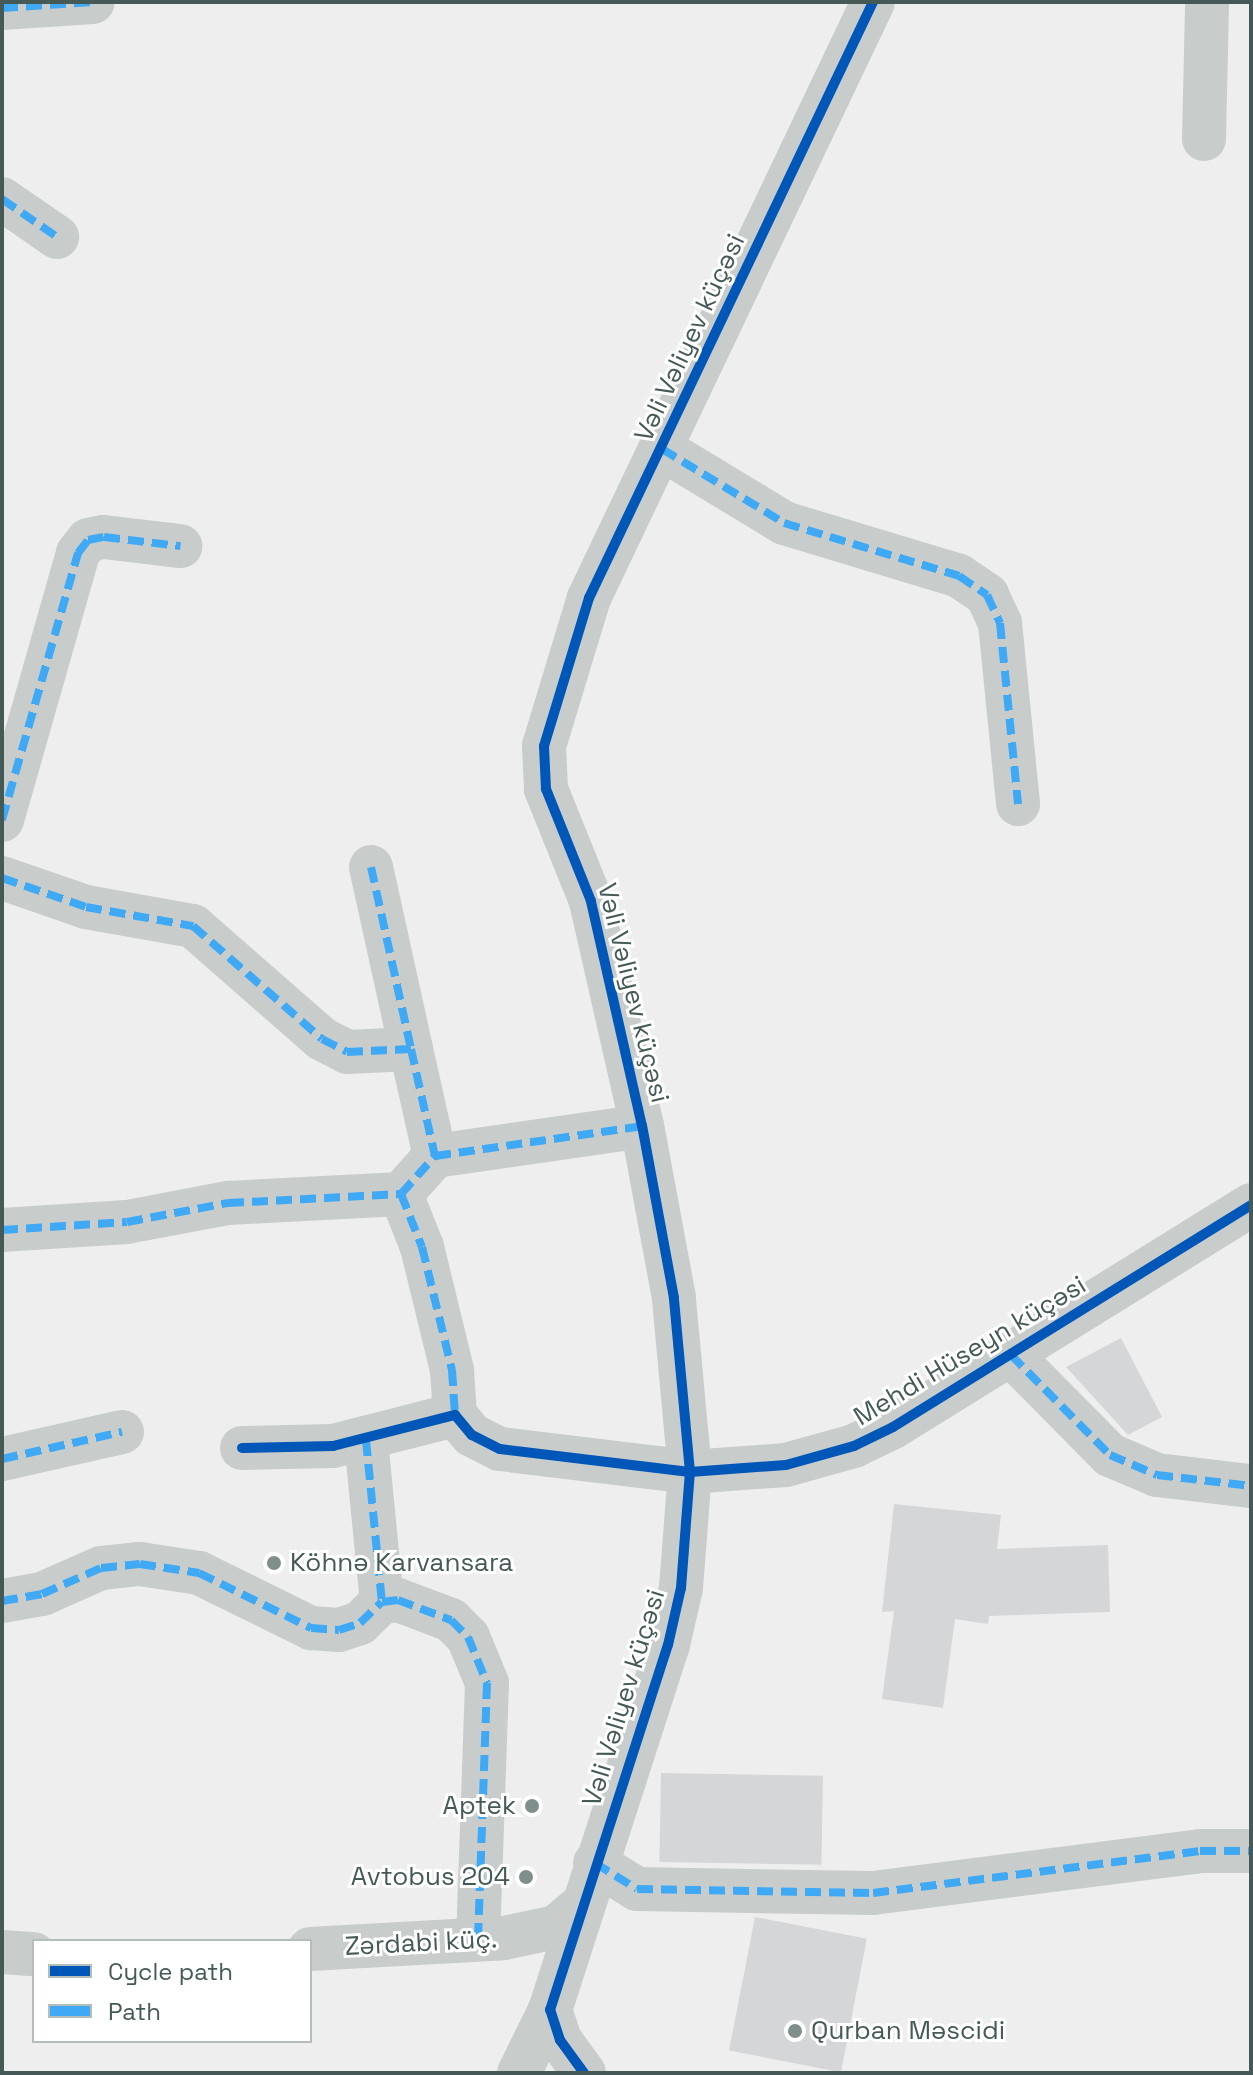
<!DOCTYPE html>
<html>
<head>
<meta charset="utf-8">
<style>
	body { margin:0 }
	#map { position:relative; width:1253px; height:2075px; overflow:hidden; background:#efeeef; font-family:"Space Grotesk",sans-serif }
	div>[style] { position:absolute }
	.building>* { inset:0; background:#d5d6d7; transform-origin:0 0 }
	.minor>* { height:44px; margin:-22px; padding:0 22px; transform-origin:22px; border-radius:22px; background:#c8cdcc }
	.quiet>* { height:8px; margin-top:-4px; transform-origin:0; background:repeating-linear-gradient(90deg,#3fa9f5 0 16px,transparent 0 24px) }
	.cycleway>* { height:10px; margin:-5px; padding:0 5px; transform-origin:5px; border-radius:5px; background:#0057b8 }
	.dots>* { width:22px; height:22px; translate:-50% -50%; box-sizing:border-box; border:4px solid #fff; border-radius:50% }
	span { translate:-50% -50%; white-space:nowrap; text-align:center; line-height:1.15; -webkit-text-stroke:6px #fff; paint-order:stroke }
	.street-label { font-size:26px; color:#455a56 }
	.poi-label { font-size:26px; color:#455a56 }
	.left { translate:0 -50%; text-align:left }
	.right { translate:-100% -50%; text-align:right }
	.frame { position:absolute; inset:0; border:4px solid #455a56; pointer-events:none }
	.legend { position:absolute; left:32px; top:1939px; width:280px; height:104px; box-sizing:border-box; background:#fff; border:2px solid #b5bdbb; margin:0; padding:10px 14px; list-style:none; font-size:24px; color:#455a56 }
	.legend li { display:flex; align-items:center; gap:16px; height:40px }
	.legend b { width:40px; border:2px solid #b5bdbb }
</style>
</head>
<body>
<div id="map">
	<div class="building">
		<i style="clip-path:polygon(1121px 1338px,1162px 1417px,1128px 1435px,1066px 1367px)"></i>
		<i style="clip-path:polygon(894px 1504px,1001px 1515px,997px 1549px,1108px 1545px,1110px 1612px,989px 1616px,988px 1624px,955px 1619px,943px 1708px,882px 1699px,894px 1611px,882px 1612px)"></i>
		<i style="left:661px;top:1773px;width:162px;height:89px;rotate:1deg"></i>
		<i style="left:755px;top:1917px;width:114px;height:136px;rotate:11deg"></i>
	</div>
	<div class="minor">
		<i style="left:2px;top:8px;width:91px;rotate:-3.8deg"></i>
		<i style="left:1204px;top:139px;width:137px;rotate:-88.7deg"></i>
		<i style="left:2px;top:199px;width:67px;rotate:34.6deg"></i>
		<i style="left:662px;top:449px;width:143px;rotate:31.2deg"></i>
		<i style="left:784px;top:523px;width:183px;rotate:16.8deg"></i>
		<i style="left:959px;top:576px;width:34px;rotate:34deg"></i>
		<i style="left:987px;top:595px;width:31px;rotate:65deg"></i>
		<i style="left:1000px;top:623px;width:182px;rotate:84.3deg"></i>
		<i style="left:2px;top:820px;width:278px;rotate:-74.1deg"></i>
		<i style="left:78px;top:553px;width:16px;rotate:-52deg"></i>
		<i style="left:88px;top:540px;width:16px;rotate:-11deg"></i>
		<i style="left:104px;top:537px;width:77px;rotate:6.8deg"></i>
		<i style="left:371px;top:867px;width:186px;rotate:77.6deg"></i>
		<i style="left:2px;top:878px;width:89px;rotate:19deg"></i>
		<i style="left:86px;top:907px;width:109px;rotate:10.1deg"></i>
		<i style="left:193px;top:926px;width:171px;rotate:41.2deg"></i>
		<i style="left:322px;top:1039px;width:28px;rotate:27deg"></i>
		<i style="left:347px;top:1052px;width:64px;rotate:-2.7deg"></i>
		<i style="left:411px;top:1049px;width:110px;rotate:77.4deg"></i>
		<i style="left:435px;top:1156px;width:209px;rotate:-8.2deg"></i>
		<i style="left:401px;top:1194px;width:57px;rotate:68.4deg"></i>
		<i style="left:422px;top:1247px;width:127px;rotate:76.3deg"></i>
		<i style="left:452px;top:1370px;width:45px;rotate:86.2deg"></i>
		<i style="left:2px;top:1230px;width:125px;rotate:-3.7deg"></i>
		<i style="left:127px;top:1222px;width:103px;rotate:-10.7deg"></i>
		<i style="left:228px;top:1203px;width:173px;rotate:-3deg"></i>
		<i style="left:401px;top:1194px;width:51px;rotate:-48.2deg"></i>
		<i style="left:1011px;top:1355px;width:141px;rotate:45.3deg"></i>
		<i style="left:1110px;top:1455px;width:51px;rotate:23.1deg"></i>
		<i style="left:1157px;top:1475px;width:95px;rotate:6.7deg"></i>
		<i style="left:366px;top:1440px;width:163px;rotate:84.4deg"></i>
		<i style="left:242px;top:1448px;width:91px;rotate:-1.3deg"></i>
		<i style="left:333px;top:1446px;width:126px;rotate:-14.3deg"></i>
		<i style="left:455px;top:1415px;width:26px;rotate:50deg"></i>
		<i style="left:472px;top:1435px;width:31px;rotate:27deg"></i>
		<i style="left:500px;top:1449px;width:191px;rotate:6.9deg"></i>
		<i style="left:690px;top:1472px;width:96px;rotate:-4.2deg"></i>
		<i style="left:786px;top:1465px;width:71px;rotate:-15.6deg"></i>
		<i style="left:854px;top:1446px;width:43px;rotate:-26deg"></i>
		<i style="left:893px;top:1427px;width:421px;rotate:-31.8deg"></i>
		<i style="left:2px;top:1459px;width:123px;rotate:-12.7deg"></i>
		<i style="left:2px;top:1601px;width:41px;rotate:-9.9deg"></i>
		<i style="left:42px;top:1594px;width:64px;rotate:-23.8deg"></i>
		<i style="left:101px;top:1568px;width:39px;rotate:-6deg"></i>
		<i style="left:140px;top:1564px;width:60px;rotate:8.7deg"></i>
		<i style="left:199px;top:1573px;width:125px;rotate:26.2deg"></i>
		<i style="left:311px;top:1628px;width:28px;rotate:4deg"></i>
		<i style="left:339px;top:1630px;width:22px;rotate:-18deg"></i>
		<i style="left:360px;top:1623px;width:30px;rotate:-44deg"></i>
		<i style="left:382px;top:1602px;width:16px;rotate:-7deg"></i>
		<i style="left:398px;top:1600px;width:57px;rotate:20.7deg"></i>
		<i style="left:451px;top:1620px;width:24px;rotate:45deg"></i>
		<i style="left:468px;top:1637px;width:50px;rotate:67.6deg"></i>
		<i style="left:487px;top:1683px;width:256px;rotate:92deg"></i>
		<i style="left:595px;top:1863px;width:49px;rotate:31.8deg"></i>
		<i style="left:637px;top:1889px;width:236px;rotate:1deg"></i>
		<i style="left:873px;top:1893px;width:330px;rotate:-7.3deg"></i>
		<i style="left:1200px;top:1851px;width:51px"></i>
		<i style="left:310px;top:1949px;width:194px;rotate:-3.2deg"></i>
		<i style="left:504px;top:1938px;width:53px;rotate:-11.9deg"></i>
		<i style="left:556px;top:1927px;width:30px;rotate:-40deg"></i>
		<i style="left:2px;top:1952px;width:32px;rotate:4deg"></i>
		<i style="left:519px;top:2073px;width:70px;rotate:-63.8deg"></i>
		<i style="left:584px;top:2073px;width:41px;rotate:-126deg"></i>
		<i style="left:560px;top:2040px;width:32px;rotate:-108deg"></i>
		<i style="left:550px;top:2010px;width:384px;rotate:-72.1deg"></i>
		<i style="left:668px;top:1645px;width:58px;rotate:-77.2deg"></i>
		<i style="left:681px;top:1588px;width:116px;rotate:-85.6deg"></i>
		<i style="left:690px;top:1472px;width:175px;rotate:-95.3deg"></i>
		<i style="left:674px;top:1298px;width:175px;rotate:-100.5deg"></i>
		<i style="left:642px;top:1126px;width:231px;rotate:-102.8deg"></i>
		<i style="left:591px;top:901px;width:121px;rotate:-111.9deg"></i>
		<i style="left:546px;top:789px;width:43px;rotate:-92.7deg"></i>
		<i style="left:544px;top:746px;width:155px;rotate:-73.1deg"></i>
		<i style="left:589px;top:598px;width:660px;rotate:-64.52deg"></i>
	</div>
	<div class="quiet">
		<i style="left:2px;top:8px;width:91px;rotate:-3.8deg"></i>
		<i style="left:2px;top:199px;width:67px;rotate:34.6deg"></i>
		<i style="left:662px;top:449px;width:143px;rotate:31.2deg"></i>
		<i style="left:784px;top:523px;width:183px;rotate:16.8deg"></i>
		<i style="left:959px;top:576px;width:34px;rotate:34deg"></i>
		<i style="left:987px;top:595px;width:31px;rotate:65deg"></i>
		<i style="left:1000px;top:623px;width:182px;rotate:84.3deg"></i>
		<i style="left:2px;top:820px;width:278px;rotate:-74.1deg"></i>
		<i style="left:78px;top:553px;width:16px;rotate:-52deg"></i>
		<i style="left:88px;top:540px;width:16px;rotate:-11deg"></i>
		<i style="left:104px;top:537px;width:77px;rotate:6.8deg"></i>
		<i style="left:371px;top:867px;width:186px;rotate:77.6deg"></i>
		<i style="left:2px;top:878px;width:89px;rotate:19deg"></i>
		<i style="left:86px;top:907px;width:109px;rotate:10.1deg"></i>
		<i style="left:193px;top:926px;width:171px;rotate:41.2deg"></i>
		<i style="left:322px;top:1039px;width:28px;rotate:27deg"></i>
		<i style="left:347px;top:1052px;width:64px;rotate:-2.7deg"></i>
		<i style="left:411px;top:1049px;width:110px;rotate:77.4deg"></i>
		<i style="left:435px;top:1156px;width:209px;rotate:-8.2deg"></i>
		<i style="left:401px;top:1194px;width:57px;rotate:68.4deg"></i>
		<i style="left:422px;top:1247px;width:127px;rotate:76.3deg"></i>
		<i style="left:452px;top:1370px;width:45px;rotate:86.2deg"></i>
		<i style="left:2px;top:1230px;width:125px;rotate:-3.7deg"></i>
		<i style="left:127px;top:1222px;width:103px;rotate:-10.7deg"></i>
		<i style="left:228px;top:1203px;width:173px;rotate:-3deg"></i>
		<i style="left:401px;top:1194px;width:51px;rotate:-48.2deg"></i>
		<i style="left:1011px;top:1355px;width:141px;rotate:45.3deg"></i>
		<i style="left:1110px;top:1455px;width:51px;rotate:23.1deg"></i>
		<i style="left:1157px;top:1475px;width:95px;rotate:6.7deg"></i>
		<i style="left:366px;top:1440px;width:163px;rotate:84.4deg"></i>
		<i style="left:2px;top:1459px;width:123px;rotate:-12.7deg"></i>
		<i style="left:2px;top:1601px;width:41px;rotate:-9.9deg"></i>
		<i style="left:42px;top:1594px;width:64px;rotate:-23.8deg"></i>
		<i style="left:101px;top:1568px;width:39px;rotate:-6deg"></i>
		<i style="left:140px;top:1564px;width:60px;rotate:8.7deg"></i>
		<i style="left:199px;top:1573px;width:125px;rotate:26.2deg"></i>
		<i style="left:311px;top:1628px;width:28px;rotate:4deg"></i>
		<i style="left:339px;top:1630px;width:22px;rotate:-18deg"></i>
		<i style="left:360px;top:1623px;width:30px;rotate:-44deg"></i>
		<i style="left:382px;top:1602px;width:16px;rotate:-7deg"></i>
		<i style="left:398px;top:1600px;width:57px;rotate:20.7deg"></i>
		<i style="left:451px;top:1620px;width:24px;rotate:45deg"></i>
		<i style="left:468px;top:1637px;width:50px;rotate:67.6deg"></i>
		<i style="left:487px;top:1683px;width:256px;rotate:92deg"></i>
		<i style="left:595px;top:1863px;width:49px;rotate:31.8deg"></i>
		<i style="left:637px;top:1889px;width:236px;rotate:1deg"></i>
		<i style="left:873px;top:1893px;width:330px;rotate:-7.3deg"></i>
		<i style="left:1200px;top:1851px;width:51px"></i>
	</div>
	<div class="cycleway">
		<i style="left:242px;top:1448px;width:91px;rotate:-1.3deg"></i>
		<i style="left:333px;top:1446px;width:126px;rotate:-14.3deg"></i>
		<i style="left:455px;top:1415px;width:26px;rotate:50deg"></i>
		<i style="left:472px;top:1435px;width:31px;rotate:27deg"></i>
		<i style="left:500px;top:1449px;width:191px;rotate:6.9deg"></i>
		<i style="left:690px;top:1472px;width:96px;rotate:-4.2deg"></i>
		<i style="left:786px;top:1465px;width:71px;rotate:-15.6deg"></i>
		<i style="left:854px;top:1446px;width:43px;rotate:-26deg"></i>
		<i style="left:893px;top:1427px;width:421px;rotate:-31.8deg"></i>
		<i style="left:584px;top:2073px;width:41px;rotate:-126deg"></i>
		<i style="left:560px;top:2040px;width:32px;rotate:-108deg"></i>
		<i style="left:550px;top:2010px;width:384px;rotate:-72.1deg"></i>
		<i style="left:668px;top:1645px;width:58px;rotate:-77.2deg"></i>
		<i style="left:681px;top:1588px;width:116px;rotate:-85.6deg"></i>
		<i style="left:690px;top:1472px;width:175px;rotate:-95.3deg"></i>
		<i style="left:674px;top:1298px;width:175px;rotate:-100.5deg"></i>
		<i style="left:642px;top:1126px;width:231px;rotate:-102.8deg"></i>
		<i style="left:591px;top:901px;width:121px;rotate:-111.9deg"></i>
		<i style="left:546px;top:789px;width:43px;rotate:-92.7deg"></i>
		<i style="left:544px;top:746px;width:155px;rotate:-73.1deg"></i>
		<i style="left:589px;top:598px;width:660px;rotate:-64.52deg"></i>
	</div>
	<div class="dots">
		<i style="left:274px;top:1563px;background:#808e8c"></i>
		<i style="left:532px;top:1806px;background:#808e8c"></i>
		<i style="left:526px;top:1877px;background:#808e8c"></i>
		<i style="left:795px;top:2031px;background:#808e8c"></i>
	</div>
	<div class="street-label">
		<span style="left:690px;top:338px;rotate:-65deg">Vəli Vəliyev küçəsi</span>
		<span style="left:633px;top:993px;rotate:76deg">Vəli Vəliyev küçəsi</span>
		<span style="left:970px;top:1351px;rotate:-31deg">Mehdi Hüseyn küçəsi</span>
		<span style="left:624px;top:1698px;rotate:-73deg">Vəli Vəliyev küçəsi</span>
		<span style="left:421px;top:1943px;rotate:-3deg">Zərdabi küç.</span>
	</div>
	<div class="poi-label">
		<span class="left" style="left:290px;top:1563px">Köhnə Karvansara</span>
		<span class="right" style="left:516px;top:1806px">Aptek</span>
		<span class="right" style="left:510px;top:1877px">Avtobus 204</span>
		<span class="left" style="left:811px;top:2031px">Qurban Məscidi</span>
	</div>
	<div class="frame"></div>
	<ul class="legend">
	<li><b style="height:10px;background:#0057b8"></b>Cycle path</li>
	<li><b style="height:10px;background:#3fa9f5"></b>Path</li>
	</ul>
</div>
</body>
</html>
